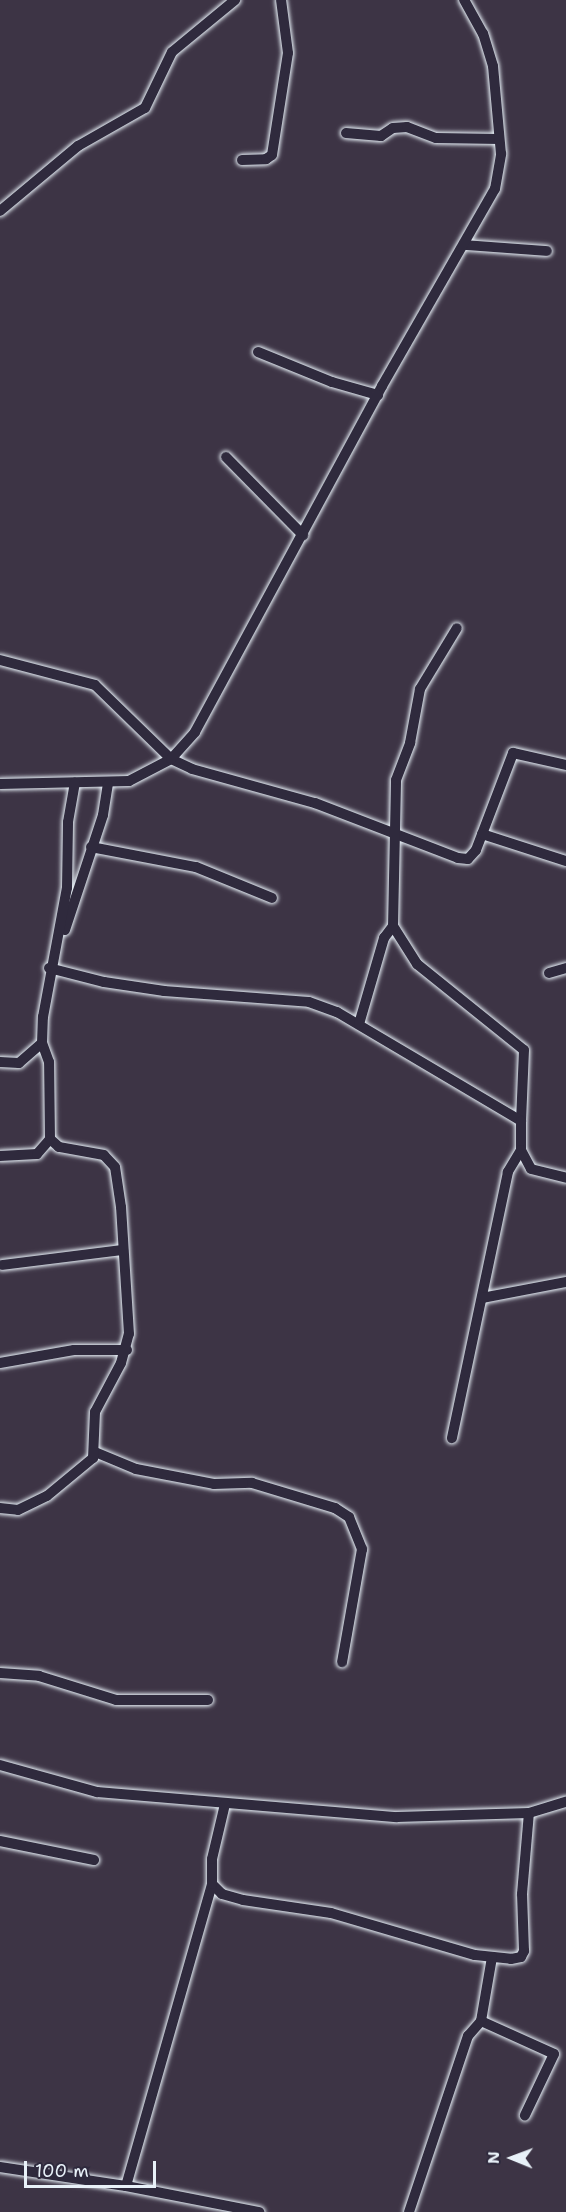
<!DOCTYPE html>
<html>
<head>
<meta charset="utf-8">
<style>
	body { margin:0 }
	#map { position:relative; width:566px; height:2212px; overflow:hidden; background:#3d3445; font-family:"Shantell Sans",sans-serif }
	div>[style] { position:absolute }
	.roads { filter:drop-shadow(0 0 2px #e8f1f8) drop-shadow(0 0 2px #e8f1f8) }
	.minor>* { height:10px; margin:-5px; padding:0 5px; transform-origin:5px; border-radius:5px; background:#2f2a3d }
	span { translate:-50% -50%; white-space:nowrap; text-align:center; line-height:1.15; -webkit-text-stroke:4.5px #2f2a3d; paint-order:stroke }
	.north { position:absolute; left:482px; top:2128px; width:60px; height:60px; -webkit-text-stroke:4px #2f2a3d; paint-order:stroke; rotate:271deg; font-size:16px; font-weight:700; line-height:24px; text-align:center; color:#e8f1f8 }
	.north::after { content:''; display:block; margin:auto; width:21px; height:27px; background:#e8f1f8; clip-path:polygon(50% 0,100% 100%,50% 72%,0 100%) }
	.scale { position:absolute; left:24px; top:2161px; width:132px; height:27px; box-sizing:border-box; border:3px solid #e8f1f8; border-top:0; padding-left:8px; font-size:18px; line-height:21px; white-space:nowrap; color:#e8f1f8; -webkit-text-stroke:4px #2f2a3d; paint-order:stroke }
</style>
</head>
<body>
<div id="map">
	<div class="roads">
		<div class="minor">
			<i style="left:346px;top:133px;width:35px;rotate:5deg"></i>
			<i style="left:381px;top:136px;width:14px;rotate:-34deg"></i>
			<i style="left:393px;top:128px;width:14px;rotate:-4deg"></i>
			<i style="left:407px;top:127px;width:31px;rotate:21deg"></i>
			<i style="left:436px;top:138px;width:63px;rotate:0.9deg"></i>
			<i style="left:242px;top:160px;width:24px;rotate:-2deg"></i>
			<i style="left:266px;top:159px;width:7px;rotate:-34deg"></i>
			<i style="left:272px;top:155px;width:103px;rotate:-81.1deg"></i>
			<i style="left:288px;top:53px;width:53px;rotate:-97.5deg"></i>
			<i style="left:0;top:211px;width:102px;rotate:-39.8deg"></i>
			<i style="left:78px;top:146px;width:77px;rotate:-29.6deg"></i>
			<i style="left:145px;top:108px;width:62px;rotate:-64.3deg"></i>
			<i style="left:172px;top:52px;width:82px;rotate:-39.5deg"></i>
			<i style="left:465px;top:245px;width:82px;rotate:4.2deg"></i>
			<i style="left:258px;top:352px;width:80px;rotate:22.1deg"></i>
			<i style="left:332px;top:382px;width:48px;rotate:15.8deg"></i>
			<i style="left:226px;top:457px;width:110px;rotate:45.4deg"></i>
			<i style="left:0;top:660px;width:98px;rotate:14.7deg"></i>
			<i style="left:95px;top:685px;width:106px;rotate:44.2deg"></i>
			<i style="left:171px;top:759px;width:23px;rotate:25deg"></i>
			<i style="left:192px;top:769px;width:128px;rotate:15.5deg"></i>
			<i style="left:315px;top:803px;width:153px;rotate:21deg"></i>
			<i style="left:458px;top:858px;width:10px;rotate:6deg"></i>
			<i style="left:468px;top:859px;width:12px;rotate:-48deg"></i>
			<i style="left:476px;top:850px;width:104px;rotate:-69.1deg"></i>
			<i style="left:513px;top:753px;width:54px;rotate:12.8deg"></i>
			<i style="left:0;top:784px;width:129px;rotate:-1.3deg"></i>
			<i style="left:129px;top:781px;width:47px;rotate:-27.6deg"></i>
			<i style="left:171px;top:759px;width:36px;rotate:-48deg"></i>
			<i style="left:195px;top:732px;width:393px;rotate:-61.6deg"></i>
			<i style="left:382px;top:386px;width:227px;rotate:-60.2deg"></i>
			<i style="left:495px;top:189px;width:36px;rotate:-80deg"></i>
			<i style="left:501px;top:154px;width:88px;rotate:-95.2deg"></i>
			<i style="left:493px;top:66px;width:34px;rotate:-107deg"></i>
			<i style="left:483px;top:34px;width:39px;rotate:-119deg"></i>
			<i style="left:482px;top:834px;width:88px;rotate:17.8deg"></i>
			<i style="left:91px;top:847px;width:107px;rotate:10.8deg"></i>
			<i style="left:196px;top:867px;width:82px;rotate:22.2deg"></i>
			<i style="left:393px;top:926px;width:45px;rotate:57.7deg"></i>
			<i style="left:417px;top:964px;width:137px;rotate:38.8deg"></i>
			<i style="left:524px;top:1050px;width:71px;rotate:92.4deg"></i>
			<i style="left:65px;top:930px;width:121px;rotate:-71.7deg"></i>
			<i style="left:103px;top:815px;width:31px;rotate:-81deg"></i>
			<i style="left:49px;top:968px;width:57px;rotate:14.3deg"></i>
			<i style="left:104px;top:982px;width:61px;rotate:8.5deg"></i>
			<i style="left:164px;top:991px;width:145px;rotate:4.3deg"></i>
			<i style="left:309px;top:1002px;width:30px;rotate:20deg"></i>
			<i style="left:337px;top:1012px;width:214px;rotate:30.6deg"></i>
			<i style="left:521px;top:1121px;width:29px;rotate:90deg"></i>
			<i style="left:521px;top:1150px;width:26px;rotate:121deg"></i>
			<i style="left:508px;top:1172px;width:272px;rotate:101.9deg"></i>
			<i style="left:549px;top:973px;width:18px;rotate:-16deg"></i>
			<i style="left:359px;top:1024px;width:90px;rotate:-73.8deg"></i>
			<i style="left:384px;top:938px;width:15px;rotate:-53deg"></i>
			<i style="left:393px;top:926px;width:146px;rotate:-88.8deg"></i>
			<i style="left:396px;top:780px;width:40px;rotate:-69deg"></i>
			<i style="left:410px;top:743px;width:55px;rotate:-79.5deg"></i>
			<i style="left:420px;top:689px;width:71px;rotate:-58.8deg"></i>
			<i style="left:0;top:1062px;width:19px;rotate:3deg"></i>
			<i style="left:19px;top:1063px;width:30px;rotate:-41deg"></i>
			<i style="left:521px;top:1150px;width:21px;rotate:62deg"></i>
			<i style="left:531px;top:1169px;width:36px;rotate:14deg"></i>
			<i style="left:0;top:1156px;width:37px;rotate:-3deg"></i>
			<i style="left:37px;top:1154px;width:20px;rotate:-49deg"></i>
			<i style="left:2px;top:1265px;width:122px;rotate:-7.1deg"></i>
			<i style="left:482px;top:1298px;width:86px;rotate:-10.8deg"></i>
			<i style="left:0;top:1363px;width:75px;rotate:-10deg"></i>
			<i style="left:74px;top:1350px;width:53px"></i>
			<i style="left:95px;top:1452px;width:44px;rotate:22.5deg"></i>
			<i style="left:136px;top:1469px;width:79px;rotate:10.9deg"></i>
			<i style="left:214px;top:1484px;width:38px;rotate:-2deg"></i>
			<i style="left:252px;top:1483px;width:87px;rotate:16.8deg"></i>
			<i style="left:335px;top:1508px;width:17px;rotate:33deg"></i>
			<i style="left:349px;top:1517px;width:35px;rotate:68deg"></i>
			<i style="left:362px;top:1549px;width:115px;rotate:100deg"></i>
			<i style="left:0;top:1508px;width:18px;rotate:6deg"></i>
			<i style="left:18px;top:1510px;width:32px;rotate:-26deg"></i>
			<i style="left:47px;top:1496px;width:60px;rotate:-39.6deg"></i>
			<i style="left:93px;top:1458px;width:46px;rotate:-87.5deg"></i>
			<i style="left:95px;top:1412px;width:55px;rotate:-62deg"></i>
			<i style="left:121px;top:1363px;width:30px;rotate:-75deg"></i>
			<i style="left:129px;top:1334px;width:127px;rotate:-93.6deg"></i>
			<i style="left:121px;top:1207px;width:40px;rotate:-98.5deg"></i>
			<i style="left:115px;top:1167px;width:16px;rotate:-133deg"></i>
			<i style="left:104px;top:1155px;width:46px;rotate:-169.9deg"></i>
			<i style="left:59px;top:1147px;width:12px;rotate:-138deg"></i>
			<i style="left:50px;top:1139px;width:77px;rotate:-90.7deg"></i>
			<i style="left:49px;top:1062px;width:20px;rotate:-110deg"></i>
			<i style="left:42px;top:1043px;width:26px;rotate:-88deg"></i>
			<i style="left:43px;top:1017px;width:131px;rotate:-79.5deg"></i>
			<i style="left:67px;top:888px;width:66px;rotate:-89.1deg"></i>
			<i style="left:68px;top:822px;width:40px;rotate:-80deg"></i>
			<i style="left:0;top:1673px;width:39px;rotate:4deg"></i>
			<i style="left:39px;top:1676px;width:81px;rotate:17.3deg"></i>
			<i style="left:116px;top:1700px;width:92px"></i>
			<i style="left:0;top:1765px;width:101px;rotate:15.6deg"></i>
			<i style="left:97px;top:1792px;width:301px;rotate:4.8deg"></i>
			<i style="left:397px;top:1817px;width:132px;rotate:-1.7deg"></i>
			<i style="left:529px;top:1813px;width:39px;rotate:-17deg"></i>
			<i style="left:0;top:1841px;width:96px;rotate:11.4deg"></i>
			<i style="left:212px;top:1884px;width:14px;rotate:45deg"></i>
			<i style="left:222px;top:1894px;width:22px;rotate:16deg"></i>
			<i style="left:243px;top:1900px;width:89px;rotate:8.4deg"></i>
			<i style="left:331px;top:1913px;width:150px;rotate:16.3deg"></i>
			<i style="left:475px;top:1955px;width:36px;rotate:6deg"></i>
			<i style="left:511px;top:1959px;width:10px;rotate:-11deg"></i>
			<i style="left:521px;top:1957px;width:7px;rotate:-63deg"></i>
			<i style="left:524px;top:1951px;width:57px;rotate:-92deg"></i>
			<i style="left:522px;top:1894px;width:81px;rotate:-85.1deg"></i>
			<i style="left:481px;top:2021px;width:80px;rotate:24.3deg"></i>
			<i style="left:554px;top:2054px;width:68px;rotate:115.4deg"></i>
			<i style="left:0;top:2167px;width:127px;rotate:8.6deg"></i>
			<i style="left:126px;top:2186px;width:136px;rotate:11.1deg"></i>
			<i style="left:126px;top:2186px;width:314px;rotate:-74.1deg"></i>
			<i style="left:212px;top:1884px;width:25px;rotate:-90deg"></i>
			<i style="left:212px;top:1859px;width:57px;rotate:-76.7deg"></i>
			<i style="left:409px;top:2212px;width:186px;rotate:-71.5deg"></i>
			<i style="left:468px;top:2036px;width:20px;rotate:-49deg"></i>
			<i style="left:481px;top:2021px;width:65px;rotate:-80.2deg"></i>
		</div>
	</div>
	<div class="north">N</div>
	<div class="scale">100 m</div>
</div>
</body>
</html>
